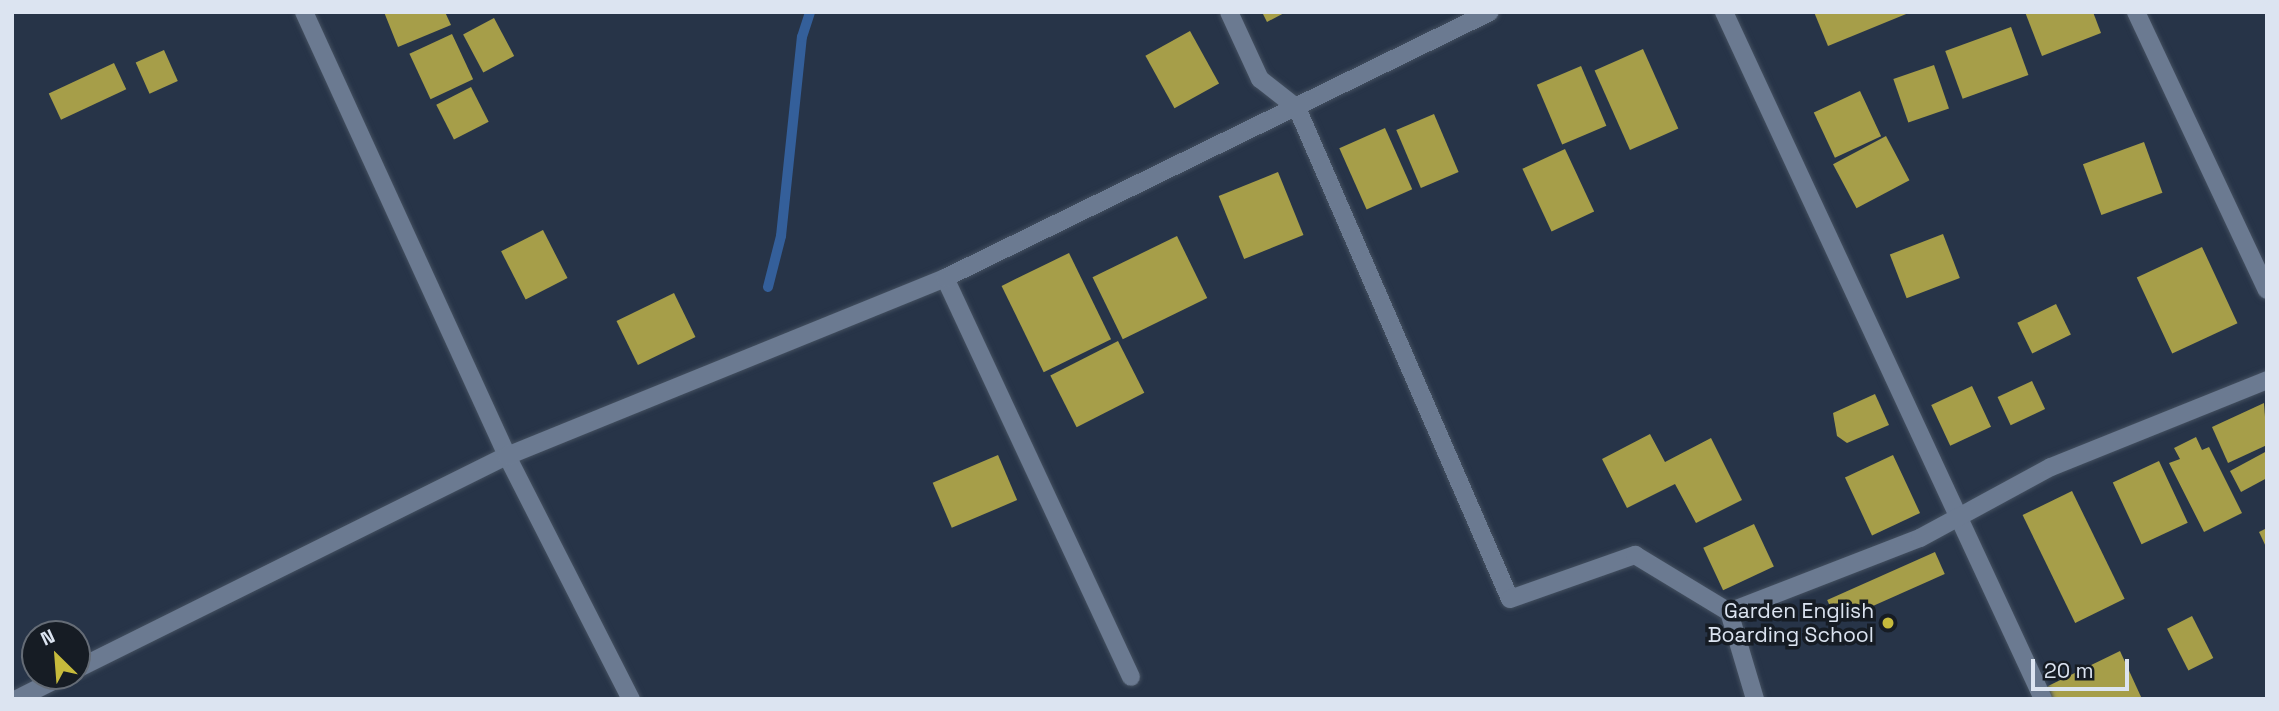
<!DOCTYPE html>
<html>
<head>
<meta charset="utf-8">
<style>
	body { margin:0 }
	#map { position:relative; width:2279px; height:711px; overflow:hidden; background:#273448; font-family:"Space Grotesk",sans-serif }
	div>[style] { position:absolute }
	.stream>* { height:10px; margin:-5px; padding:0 5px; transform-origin:5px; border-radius:5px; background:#345f9a }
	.building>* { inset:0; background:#a69e49; transform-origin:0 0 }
	.roads { filter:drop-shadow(0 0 2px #445060) drop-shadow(0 0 2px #445060) }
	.minor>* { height:18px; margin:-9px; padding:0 9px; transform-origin:9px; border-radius:9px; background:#6b7a91 }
	.dots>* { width:19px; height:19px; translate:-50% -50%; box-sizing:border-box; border:4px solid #161c24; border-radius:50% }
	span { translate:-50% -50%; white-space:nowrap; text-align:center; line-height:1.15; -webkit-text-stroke:7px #161c24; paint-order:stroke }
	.poi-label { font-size:21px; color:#dce4f1 }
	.right { translate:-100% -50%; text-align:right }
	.frame { position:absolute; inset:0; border:14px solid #dce4f1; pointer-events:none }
	.north { position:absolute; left:21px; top:620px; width:70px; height:70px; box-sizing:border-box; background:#161c24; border:2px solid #656c76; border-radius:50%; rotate:335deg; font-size:19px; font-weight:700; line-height:28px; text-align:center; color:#dce4f1 }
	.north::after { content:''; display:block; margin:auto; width:24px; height:32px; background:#c7bb3c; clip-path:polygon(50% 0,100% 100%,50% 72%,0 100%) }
	.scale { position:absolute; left:2031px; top:659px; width:98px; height:32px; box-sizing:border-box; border:4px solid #dce4f1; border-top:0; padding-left:9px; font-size:21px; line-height:24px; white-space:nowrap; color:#dce4f1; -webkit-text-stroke:5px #161c24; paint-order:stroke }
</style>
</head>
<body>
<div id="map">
	<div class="stream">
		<i style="left:768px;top:287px;width:53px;rotate:-75.7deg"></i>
		<i style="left:781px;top:236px;width:200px;rotate:-84deg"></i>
		<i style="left:802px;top:37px;width:26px;rotate:-72deg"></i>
	</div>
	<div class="building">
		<i style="clip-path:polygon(384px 12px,445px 12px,451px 25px,398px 47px)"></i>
		<i style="clip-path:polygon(1262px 12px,1286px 12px,1267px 22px)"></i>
		<i style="clip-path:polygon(1814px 12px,1911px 12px,1828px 46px)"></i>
		<i style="clip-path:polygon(2025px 12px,2093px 12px,2101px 33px,2042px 56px)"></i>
		<i style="left:494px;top:18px;width:43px;height:35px;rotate:62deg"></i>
		<i style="left:2011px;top:27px;width:51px;height:70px;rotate:70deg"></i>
		<i style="left:1190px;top:31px;width:60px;height:51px;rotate:61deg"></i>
		<i style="left:452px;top:34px;width:50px;height:47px;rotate:65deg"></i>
		<i style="left:1643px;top:49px;width:87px;height:53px;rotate:66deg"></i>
		<i style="left:164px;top:50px;width:34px;height:31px;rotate:66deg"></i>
		<i style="left:114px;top:63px;width:29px;height:72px;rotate:65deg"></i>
		<i style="left:1934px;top:65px;width:46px;height:43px;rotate:71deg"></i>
		<i style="left:1581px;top:66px;width:65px;height:48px;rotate:67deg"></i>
		<i style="left:471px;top:87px;width:39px;height:39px;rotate:63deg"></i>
		<i style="left:1860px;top:91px;width:50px;height:51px;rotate:65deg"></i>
		<i style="left:1434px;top:114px;width:63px;height:41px;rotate:67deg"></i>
		<i style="left:1385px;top:128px;width:67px;height:50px;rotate:66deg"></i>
		<i style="left:1886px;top:136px;width:50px;height:60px;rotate:62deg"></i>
		<i style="left:2144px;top:142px;width:54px;height:65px;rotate:70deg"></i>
		<i style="left:1565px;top:149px;width:69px;height:47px;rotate:65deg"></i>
		<i style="left:1278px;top:172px;width:68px;height:64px;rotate:68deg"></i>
		<i style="left:543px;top:230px;width:54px;height:47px;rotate:63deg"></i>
		<i style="left:1943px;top:234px;width:47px;height:57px;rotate:69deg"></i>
		<i style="left:1177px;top:236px;width:69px;height:94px;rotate:64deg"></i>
		<i style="left:2202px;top:247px;width:84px;height:72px;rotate:65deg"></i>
		<i style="left:1069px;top:253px;width:96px;height:75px;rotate:64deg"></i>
		<i style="left:674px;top:293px;width:49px;height:64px;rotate:64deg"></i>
		<i style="left:2056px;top:304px;width:34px;height:43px;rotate:64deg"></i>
		<i style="left:1118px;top:341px;width:58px;height:76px;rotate:63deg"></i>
		<i style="left:2032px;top:381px;width:31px;height:38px;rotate:65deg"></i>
		<i style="left:1972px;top:386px;width:45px;height:45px;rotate:65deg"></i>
		<i style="clip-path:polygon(1875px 394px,1889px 425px,1847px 443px,1837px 436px,1833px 413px)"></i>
		<i style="clip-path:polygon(2264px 403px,2267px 445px,2228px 463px,2212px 427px)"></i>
		<i style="clip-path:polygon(1650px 434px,1665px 462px,1711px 438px,1742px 500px,1696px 523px,1675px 484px,1627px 508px,1602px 459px)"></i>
		<i style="clip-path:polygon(2196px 437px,2202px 450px,2209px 447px,2242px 513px,2204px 532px,2169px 463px,2180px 459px,2174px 448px)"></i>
		<i style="clip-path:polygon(2267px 451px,2267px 478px,2241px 492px,2230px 471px)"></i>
		<i style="left:998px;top:455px;width:49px;height:71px;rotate:67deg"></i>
		<i style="left:1893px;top:455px;width:64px;height:53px;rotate:65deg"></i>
		<i style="left:2159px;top:461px;width:68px;height:51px;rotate:65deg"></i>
		<i style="left:2072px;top:491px;width:120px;height:55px;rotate:64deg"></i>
		<i style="left:1754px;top:524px;width:47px;height:56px;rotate:65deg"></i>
		<i style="clip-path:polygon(2267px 528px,2267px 549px,2259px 532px)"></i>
		<i style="left:1935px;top:552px;width:24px;height:118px;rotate:66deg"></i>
		<i style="left:2192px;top:616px;width:47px;height:28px;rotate:63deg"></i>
		<i style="clip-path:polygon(2120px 651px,2142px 699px,2051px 699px,2046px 687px)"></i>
	</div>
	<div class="roads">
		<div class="minor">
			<i style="left:304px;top:12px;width:488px;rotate:65.4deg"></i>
			<i style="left:507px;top:456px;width:273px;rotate:63deg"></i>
			<i style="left:1229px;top:12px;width:74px;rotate:65.2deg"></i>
			<i style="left:1260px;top:79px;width:47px;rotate:38.1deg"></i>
			<i style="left:1297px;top:108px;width:535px;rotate:66.55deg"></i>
			<i style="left:1510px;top:599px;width:133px;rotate:-19.4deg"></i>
			<i style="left:1635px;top:555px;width:110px;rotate:31.2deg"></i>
			<i style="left:1724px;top:12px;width:757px;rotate:65.09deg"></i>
			<i style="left:2136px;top:12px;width:307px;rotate:64.8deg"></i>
			<i style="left:945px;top:278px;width:440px;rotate:65deg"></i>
			<i style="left:77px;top:669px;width:480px;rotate:-26.4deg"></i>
			<i style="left:507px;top:456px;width:473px;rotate:-22.1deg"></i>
			<i style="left:945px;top:278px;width:606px;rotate:-26.02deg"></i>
			<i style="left:17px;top:699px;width:51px;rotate:-26.6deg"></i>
			<i style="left:1755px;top:699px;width:91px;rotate:-106.6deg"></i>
			<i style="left:1729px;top:612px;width:205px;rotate:-21.2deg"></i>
			<i style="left:1920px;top:538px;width:149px;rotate:-28.5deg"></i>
			<i style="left:2051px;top:467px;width:233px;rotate:-21.9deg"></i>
		</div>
	</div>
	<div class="dots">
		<i style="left:1888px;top:623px;background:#c7bb3c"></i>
	</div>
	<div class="poi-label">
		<span class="right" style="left:1874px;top:623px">Garden English<br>Boarding School</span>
	</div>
	<div class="frame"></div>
	<div class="north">N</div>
	<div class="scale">20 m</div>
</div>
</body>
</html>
